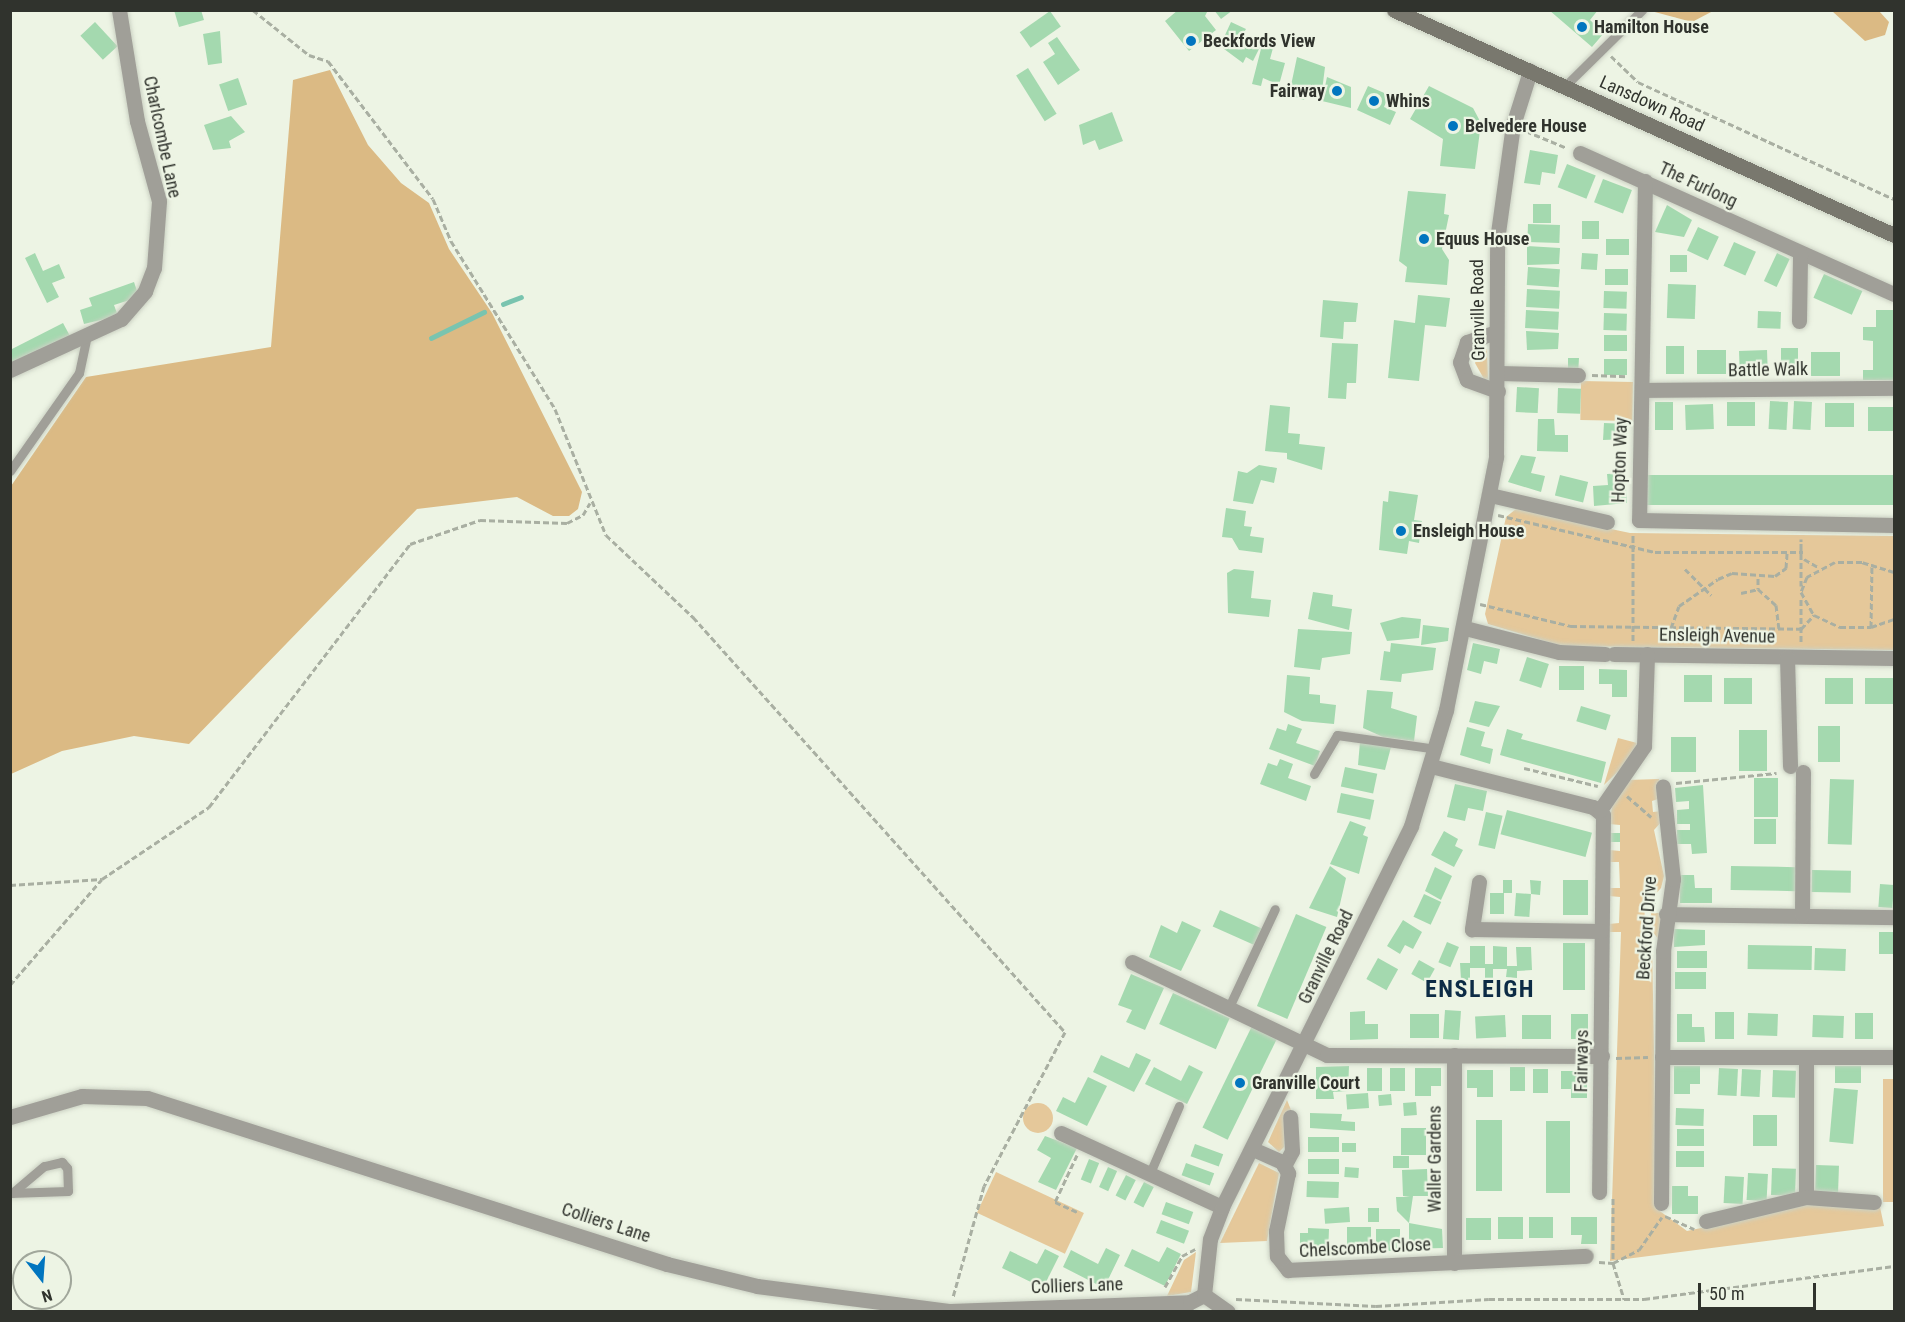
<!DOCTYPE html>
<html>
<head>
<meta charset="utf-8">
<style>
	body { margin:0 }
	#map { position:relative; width:1905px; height:1322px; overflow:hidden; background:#edf4e4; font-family:"Roboto Condensed",sans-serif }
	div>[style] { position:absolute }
	.green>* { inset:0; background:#e5c89a; transform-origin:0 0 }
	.round { border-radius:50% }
	.forest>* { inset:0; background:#dbba84 }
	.stream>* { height:4.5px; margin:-2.25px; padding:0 2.25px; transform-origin:2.25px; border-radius:2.25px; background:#79c4af }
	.building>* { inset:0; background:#a4d9af; transform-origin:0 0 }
	.path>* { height:3px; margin-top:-1.5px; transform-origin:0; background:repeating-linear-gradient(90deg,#a9afa2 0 6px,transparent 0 9px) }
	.roads { filter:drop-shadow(0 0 2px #cbd1c3) drop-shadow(0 0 2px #cbd1c3) }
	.lane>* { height:9px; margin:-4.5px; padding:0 4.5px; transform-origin:4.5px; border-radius:4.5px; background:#a09f98 }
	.street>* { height:15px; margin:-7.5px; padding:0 7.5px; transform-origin:7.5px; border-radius:7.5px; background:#a09f98 }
	.secondary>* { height:15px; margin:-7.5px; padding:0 7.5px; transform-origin:7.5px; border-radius:7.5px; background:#79786e }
	.dots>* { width:16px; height:16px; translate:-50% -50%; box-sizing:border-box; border:3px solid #edf4e4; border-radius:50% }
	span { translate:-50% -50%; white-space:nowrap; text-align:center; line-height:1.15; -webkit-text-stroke:4.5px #edf4e4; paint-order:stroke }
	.poi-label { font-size:18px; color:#30332d; font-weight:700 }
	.left { translate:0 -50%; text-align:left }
	.right { translate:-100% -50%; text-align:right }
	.street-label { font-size:18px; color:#30332d }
	.district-label { font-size:24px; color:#0c2b45; font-weight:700; letter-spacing:1.5px }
	.frame { position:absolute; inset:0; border:12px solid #30332d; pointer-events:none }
	.north { position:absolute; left:12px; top:1250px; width:60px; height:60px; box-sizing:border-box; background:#edf4e4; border:2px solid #a1a79b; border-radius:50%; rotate:163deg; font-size:16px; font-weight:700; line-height:24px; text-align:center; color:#30332d }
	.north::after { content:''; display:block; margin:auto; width:21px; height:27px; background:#0175bf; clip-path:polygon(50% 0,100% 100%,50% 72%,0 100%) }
	.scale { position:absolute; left:1698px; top:1283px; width:118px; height:27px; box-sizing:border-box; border:3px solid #30332d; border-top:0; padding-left:8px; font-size:18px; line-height:21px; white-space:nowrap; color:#30332d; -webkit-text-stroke:4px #edf4e4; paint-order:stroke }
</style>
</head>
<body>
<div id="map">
	<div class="green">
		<i style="clip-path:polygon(1487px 349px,1488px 379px,1484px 379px,1475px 363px,1481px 350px)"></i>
		<i style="left:1581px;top:381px;width:52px;height:39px;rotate:1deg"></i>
		<i style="clip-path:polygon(1516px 509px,1630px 533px,1894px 536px,1894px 650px,1562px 646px,1488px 624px,1485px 614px,1506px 517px)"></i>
		<i style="clip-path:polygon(1618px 738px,1637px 743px,1631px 759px,1604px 785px)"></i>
		<i style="clip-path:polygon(1659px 779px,1661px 798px,1652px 801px,1653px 812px,1662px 811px,1663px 820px,1654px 830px,1664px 876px,1661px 888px,1645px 906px,1644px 925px,1652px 942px,1657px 1209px,1687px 1231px,1812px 1204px,1880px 1207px,1884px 1226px,1610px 1261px,1621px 932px,1609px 932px,1609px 924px,1619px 923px,1620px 897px,1609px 896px,1609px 888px,1620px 888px,1619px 862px,1609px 862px,1609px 850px,1620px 851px,1620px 825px,1609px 824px,1613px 802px,1627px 780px)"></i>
		<i style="clip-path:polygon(1651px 913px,1661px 913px,1659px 940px,1652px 931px)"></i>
		<i style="left:1883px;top:1079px;width:11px;height:123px"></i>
		<i style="clip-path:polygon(1287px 1100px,1293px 1115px,1285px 1116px,1284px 1147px,1279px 1152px,1268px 1142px)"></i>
		<i class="round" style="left:1023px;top:1103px;width:30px;height:30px"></i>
		<i style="clip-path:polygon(1259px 1163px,1279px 1173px,1267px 1241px,1220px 1243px)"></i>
		<i style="left:996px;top:1172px;width:97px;height:45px;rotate:25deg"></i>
		<i style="clip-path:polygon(1196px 1252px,1191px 1292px,1167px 1296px,1184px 1260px)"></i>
	</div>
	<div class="forest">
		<i style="clip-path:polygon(1651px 11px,1651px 10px,1713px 11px,1692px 22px)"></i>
		<i style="clip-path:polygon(1832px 11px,1879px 11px,1889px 22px,1885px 35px,1865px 41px)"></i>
		<i style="clip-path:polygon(330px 70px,368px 145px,401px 183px,429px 203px,449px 249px,492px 313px,582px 492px,578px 509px,569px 516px,553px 516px,517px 497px,417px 509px,189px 744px,134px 736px,62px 751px,11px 774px,11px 486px,86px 377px,271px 347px,293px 80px)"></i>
	</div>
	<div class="stream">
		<i style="left:503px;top:304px;width:19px;rotate:-21deg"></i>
		<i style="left:431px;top:338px;width:59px;rotate:-26.1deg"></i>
	</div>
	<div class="building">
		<i style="clip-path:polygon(174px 10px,201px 10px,204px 20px,179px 27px)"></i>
		<i style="clip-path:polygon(1178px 10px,1208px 10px,1205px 16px,1216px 30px,1189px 51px,1165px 21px)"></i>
		<i style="clip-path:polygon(1214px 10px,1233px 10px,1221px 19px)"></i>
		<i style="clip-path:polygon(1549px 10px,1598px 10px,1590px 20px,1604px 33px,1592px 47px)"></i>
		<i style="left:1050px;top:11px;width:19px;height:37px;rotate:55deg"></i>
		<i style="left:95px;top:22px;width:33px;height:20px;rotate:47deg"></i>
		<i style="clip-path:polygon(1231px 22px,1246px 29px,1242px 36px,1261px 45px,1253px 61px,1246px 57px,1243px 63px,1220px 46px)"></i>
		<i style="clip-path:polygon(220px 31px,222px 63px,208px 65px,203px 34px)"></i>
		<i style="clip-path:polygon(1057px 37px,1080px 70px,1058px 85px,1043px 62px,1055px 54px,1048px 43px)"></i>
		<i style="clip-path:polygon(1262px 45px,1273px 48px,1270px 59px,1285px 63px,1279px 85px,1263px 78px,1261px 86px,1252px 84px)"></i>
		<i style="clip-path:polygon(1297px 57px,1325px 67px,1322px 91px,1308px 87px,1304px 100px,1289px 95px)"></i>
		<i style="left:1028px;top:68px;width:54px;height:14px;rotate:58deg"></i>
		<i style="clip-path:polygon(1327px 77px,1351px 87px,1351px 108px,1322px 101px)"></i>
		<i style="left:238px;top:78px;width:28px;height:20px;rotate:71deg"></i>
		<i style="clip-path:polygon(1368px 86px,1389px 95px,1384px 107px,1396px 112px,1390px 125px,1357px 110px)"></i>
		<i style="clip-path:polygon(1429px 86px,1473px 108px,1481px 123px,1475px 169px,1440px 166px,1443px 139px,1410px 119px)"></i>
		<i style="clip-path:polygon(1112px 112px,1123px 141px,1099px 150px,1095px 140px,1083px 145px,1079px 125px)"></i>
		<i style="clip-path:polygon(231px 116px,245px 132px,229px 141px,231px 148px,213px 150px,204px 125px)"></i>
		<i style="clip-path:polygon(1530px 150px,1558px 155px,1555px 174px,1542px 172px,1540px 185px,1524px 183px)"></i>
		<i style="left:1567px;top:164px;width:31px;height:25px;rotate:22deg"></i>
		<i style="left:1603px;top:179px;width:31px;height:25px;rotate:21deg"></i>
		<i style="clip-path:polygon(1408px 191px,1446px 194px,1444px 214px,1449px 215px,1442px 249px,1449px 260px,1447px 285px,1405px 282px,1407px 267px,1399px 261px)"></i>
		<i style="left:1533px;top:204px;width:18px;height:19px"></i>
		<i style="clip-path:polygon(1667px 205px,1692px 220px,1684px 237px,1655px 232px)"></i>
		<i style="left:1582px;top:221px;width:17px;height:18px"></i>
		<i style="left:1528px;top:224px;width:32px;height:18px;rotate:2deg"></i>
		<i style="left:1698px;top:227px;width:23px;height:26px;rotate:25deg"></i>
		<i style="left:1606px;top:239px;width:23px;height:16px"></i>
		<i style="left:1734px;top:242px;width:24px;height:26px;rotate:24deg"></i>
		<i style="clip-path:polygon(1527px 246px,1560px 248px,1559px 264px,1527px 265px)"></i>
		<i style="clip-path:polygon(35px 253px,43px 271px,59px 264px,65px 278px,52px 283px,59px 297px,47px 303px,25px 258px)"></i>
		<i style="left:1582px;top:253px;width:16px;height:16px;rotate:4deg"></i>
		<i style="left:1777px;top:253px;width:14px;height:31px;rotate:25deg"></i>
		<i style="left:1670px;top:255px;width:17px;height:17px"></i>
		<i style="left:1528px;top:267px;width:32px;height:18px;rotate:4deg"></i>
		<i style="left:1605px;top:269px;width:23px;height:16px"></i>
		<i style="left:1824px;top:274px;width:42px;height:26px;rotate:24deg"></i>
		<i style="clip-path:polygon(134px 282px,139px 297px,114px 305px,118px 316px,84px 324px,80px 310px,92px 306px,89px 298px)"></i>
		<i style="left:1668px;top:284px;width:28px;height:34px;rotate:2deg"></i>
		<i style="left:1527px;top:289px;width:33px;height:18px;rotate:3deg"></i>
		<i style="left:1604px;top:291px;width:23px;height:17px;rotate:2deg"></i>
		<i style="clip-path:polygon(1418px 295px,1450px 298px,1446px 327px,1425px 325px,1419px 381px,1388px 378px,1394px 320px,1415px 323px)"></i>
		<i style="clip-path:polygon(1323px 300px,1358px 303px,1356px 322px,1344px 322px,1343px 339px,1320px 337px)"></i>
		<i style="left:1526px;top:310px;width:33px;height:18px;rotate:3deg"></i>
		<i style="clip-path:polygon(1876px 310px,1894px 310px,1894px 380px,1863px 380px,1863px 370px,1873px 370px,1873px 341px,1863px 340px,1863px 327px,1876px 327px)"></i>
		<i style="left:1758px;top:311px;width:23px;height:17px;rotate:2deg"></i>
		<i style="left:1604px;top:313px;width:23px;height:17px;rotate:2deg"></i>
		<i style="clip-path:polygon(63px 323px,70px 336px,10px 366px,10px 350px)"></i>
		<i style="clip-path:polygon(1526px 331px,1559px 333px,1558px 349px,1527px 350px)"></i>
		<i style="left:1604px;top:335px;width:23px;height:16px"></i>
		<i style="clip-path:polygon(1332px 343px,1358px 344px,1356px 383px,1347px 383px,1346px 399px,1328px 398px)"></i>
		<i style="left:1666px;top:346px;width:18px;height:28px"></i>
		<i style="left:1781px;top:348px;width:17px;height:28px"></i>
		<i style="left:1697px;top:350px;width:29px;height:24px"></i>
		<i style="left:1767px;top:350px;width:24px;height:28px;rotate:88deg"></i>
		<i style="left:1840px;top:352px;width:24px;height:29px;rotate:90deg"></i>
		<i style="clip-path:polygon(1568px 358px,1579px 358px,1578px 375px,1568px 374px)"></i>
		<i style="left:1604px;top:359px;width:23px;height:16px"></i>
		<i style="left:1517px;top:387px;width:22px;height:25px;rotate:3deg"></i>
		<i style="left:1558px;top:388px;width:23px;height:25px;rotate:2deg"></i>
		<i style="left:1770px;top:401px;width:18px;height:28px;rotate:3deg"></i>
		<i style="left:1794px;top:401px;width:18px;height:28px;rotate:3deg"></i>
		<i style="left:1655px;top:402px;width:18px;height:28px"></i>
		<i style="left:1727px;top:402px;width:28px;height:24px"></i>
		<i style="left:1854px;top:403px;width:24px;height:29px;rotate:90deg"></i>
		<i style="left:1713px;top:404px;width:25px;height:28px;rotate:88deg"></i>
		<i style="clip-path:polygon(1270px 405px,1290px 407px,1288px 433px,1300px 434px,1299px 444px,1325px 447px,1322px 470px,1287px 459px,1287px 453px,1265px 451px)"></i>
		<i style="left:1868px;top:407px;width:26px;height:24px"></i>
		<i style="clip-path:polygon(1538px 419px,1554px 419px,1555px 435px,1568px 435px,1568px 452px,1537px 451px)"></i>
		<i style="clip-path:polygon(1604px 423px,1627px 424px,1627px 439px,1603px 440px)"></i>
		<i style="clip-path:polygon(1521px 455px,1536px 457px,1531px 473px,1545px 476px,1541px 492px,1508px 482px)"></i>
		<i style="clip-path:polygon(1259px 465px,1277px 468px,1274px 483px,1261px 480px,1253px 504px,1233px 501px,1238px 471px,1247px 473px)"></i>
		<i style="clip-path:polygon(1625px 473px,1627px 503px,1594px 506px,1593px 486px,1608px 485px,1607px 474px)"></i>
		<i style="left:1560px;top:475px;width:29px;height:21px;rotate:14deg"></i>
		<i style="left:1644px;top:475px;width:250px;height:30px"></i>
		<i style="clip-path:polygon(1389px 491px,1418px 495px,1414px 520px,1422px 521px,1419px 543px,1409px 541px,1407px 554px,1379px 550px,1383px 501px,1388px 502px)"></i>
		<i style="clip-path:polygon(1226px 508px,1246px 511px,1244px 526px,1252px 527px,1250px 536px,1264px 538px,1262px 553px,1239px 550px,1232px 538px,1222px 537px)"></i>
		<i style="clip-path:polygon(1234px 569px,1254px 571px,1251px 598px,1271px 600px,1269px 617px,1228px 613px,1227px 573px)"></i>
		<i style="clip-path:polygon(1313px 592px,1333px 595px,1332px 606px,1352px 609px,1349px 630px,1308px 619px)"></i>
		<i style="clip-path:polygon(1402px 617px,1421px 619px,1419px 638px,1387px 641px,1380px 623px)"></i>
		<i style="clip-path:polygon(1423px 625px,1449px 628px,1448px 641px,1421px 645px)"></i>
		<i style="clip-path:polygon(1298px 629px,1352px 632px,1350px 654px,1322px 658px,1320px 670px,1294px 667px)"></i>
		<i style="clip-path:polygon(1391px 643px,1436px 648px,1433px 670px,1402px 674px,1401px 682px,1380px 680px,1384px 651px,1390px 652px)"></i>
		<i style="clip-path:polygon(1473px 643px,1500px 649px,1497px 664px,1484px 661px,1481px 674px,1467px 670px)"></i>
		<i style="left:1527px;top:657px;width:23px;height:25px;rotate:18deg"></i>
		<i style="left:1559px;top:666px;width:25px;height:24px"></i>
		<i style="clip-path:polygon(1599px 669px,1627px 670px,1627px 697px,1612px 697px,1612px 684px,1599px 684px)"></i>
		<i style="clip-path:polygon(1287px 675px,1310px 677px,1309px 694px,1320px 695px,1320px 703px,1336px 705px,1334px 724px,1302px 721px,1284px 712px)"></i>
		<i style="left:1712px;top:675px;width:27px;height:28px;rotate:90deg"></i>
		<i style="left:1724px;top:678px;width:28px;height:26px"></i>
		<i style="left:1825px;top:678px;width:28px;height:26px"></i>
		<i style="left:1865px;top:678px;width:29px;height:26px"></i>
		<i style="clip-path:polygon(1367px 690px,1393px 692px,1391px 708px,1417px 716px,1414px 741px,1383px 737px,1363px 728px)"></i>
		<i style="clip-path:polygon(1475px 701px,1500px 706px,1489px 727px,1469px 722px)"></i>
		<i style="left:1581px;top:706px;width:31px;height:16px;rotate:17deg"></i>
		<i style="clip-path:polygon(1288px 724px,1302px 729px,1296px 743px,1320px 751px,1315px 766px,1269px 749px,1277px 728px,1286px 731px)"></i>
		<i style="left:1818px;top:726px;width:22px;height:36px"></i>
		<i style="clip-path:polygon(1467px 727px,1485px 732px,1481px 746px,1493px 749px,1490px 764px,1460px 755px)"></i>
		<i style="clip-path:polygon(1507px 729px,1523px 734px,1521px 739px,1606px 762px,1601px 783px,1500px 755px)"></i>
		<i style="left:1739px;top:730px;width:28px;height:41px"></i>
		<i style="left:1671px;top:737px;width:25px;height:35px"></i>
		<i style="clip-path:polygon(1360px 742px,1391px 747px,1385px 770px,1358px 765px)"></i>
		<i style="clip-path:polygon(1280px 759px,1293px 764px,1288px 778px,1311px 786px,1306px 801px,1260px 784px,1268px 763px,1277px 766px)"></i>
		<i style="left:1345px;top:767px;width:33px;height:20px;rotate:12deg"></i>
		<i style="left:1754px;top:778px;width:24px;height:39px"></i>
		<i style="left:1830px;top:779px;width:24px;height:65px;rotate:2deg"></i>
		<i style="clip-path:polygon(1455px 784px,1487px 791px,1483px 811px,1468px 808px,1465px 821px,1447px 817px)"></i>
		<i style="clip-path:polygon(1703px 785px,1707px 853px,1692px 854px,1691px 844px,1677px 844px,1677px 830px,1690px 830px,1690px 824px,1677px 824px,1677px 810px,1689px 809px,1689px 801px,1676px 802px,1675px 788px)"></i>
		<i style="left:1341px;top:793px;width:34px;height:20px;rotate:12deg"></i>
		<i style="left:1507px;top:810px;width:88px;height:25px;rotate:15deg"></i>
		<i style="left:1486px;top:812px;width:17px;height:34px;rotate:13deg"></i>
		<i style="left:1754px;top:819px;width:22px;height:25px"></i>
		<i style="clip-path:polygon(1350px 821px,1366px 827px,1363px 835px,1368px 837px,1359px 874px,1330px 864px)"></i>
		<i style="clip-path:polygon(1444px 831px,1458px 839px,1455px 846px,1463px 850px,1454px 867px,1431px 855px)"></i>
		<i style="left:1611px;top:833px;width:9px;height:9px"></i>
		<i style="clip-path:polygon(1330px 866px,1346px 878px,1337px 917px,1309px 908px)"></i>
		<i style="left:1731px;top:866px;width:65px;height:24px;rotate:1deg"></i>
		<i style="clip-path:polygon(1435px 867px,1452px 876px,1441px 900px,1425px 891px)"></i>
		<i style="left:1812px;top:870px;width:39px;height:22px;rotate:1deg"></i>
		<i style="clip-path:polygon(1680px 875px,1694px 875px,1695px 888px,1712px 888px,1712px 903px,1680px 903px)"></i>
		<i style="left:1503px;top:880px;width:9px;height:13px"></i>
		<i style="clip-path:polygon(1530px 880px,1541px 881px,1540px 895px,1531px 894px)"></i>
		<i style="left:1563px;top:880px;width:25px;height:35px"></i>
		<i style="left:1880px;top:884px;width:14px;height:23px;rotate:4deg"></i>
		<i style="left:1490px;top:893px;width:14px;height:21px"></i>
		<i style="left:1516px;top:893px;width:15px;height:23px;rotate:4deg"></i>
		<i style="left:1424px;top:894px;width:19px;height:25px;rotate:25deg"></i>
		<i style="left:1220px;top:910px;width:48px;height:18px;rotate:24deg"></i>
		<i style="left:1296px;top:914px;width:33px;height:100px;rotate:23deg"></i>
		<i style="clip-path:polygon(1403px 920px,1422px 932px,1413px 949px,1405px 945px,1400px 954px,1387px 946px)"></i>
		<i style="clip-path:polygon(1182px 921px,1201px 930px,1181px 971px,1149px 957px,1161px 925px,1177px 933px)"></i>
		<i style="clip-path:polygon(1674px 929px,1705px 930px,1705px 945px,1674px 947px)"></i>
		<i style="left:1879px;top:932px;width:15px;height:22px"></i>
		<i style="left:1447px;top:942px;width:13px;height:22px;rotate:23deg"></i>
		<i style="left:1563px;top:943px;width:22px;height:47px"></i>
		<i style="left:1748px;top:945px;width:64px;height:24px;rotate:1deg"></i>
		<i style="clip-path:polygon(1470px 946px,1485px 946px,1485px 964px,1493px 964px,1493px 946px,1507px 947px,1507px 966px,1517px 966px,1516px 947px,1531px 947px,1532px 970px,1517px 971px,1517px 978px,1506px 977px,1507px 969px,1493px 969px,1493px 978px,1485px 978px,1485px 968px,1470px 968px,1470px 980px,1461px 980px,1460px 963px,1470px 963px)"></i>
		<i style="left:1815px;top:948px;width:31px;height:22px;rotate:2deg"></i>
		<i style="left:1677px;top:951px;width:30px;height:17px"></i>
		<i style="left:1378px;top:958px;width:23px;height:24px;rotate:29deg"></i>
		<i style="left:1419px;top:960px;width:18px;height:16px;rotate:29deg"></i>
		<i style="left:1675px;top:972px;width:31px;height:17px"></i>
		<i style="clip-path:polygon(1131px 974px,1164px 988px,1145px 1030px,1126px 1022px,1132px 1010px,1118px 1005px)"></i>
		<i style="left:1173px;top:993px;width:62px;height:34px;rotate:24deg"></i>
		<i style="left:1445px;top:1010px;width:16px;height:29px;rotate:4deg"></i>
		<i style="clip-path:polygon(1365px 1011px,1365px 1024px,1378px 1024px,1378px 1039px,1350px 1040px,1350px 1012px)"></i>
		<i style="left:1715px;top:1012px;width:19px;height:27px"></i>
		<i style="left:1748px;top:1013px;width:30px;height:22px;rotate:2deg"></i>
		<i style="left:1855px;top:1013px;width:18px;height:26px"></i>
		<i style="left:1410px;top:1014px;width:29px;height:24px"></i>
		<i style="left:1571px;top:1014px;width:17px;height:25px"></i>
		<i style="clip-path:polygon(1677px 1014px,1692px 1014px,1692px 1027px,1704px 1027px,1705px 1042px,1677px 1042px)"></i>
		<i style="left:1505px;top:1015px;width:22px;height:30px;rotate:87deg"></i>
		<i style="left:1522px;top:1015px;width:29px;height:24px"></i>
		<i style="left:1813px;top:1015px;width:31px;height:22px;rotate:2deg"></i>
		<i style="left:1252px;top:1026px;width:28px;height:113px;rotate:26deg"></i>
		<i style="clip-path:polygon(1136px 1053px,1151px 1060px,1134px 1092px,1093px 1072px,1101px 1055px,1129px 1068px)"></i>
		<i style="clip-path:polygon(1189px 1065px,1203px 1072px,1187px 1104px,1145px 1084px,1154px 1067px,1181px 1081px)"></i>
		<i style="clip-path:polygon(1349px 1066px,1348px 1091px,1333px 1092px,1334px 1099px,1316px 1099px,1316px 1067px)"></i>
		<i style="clip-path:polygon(1674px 1066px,1700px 1066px,1700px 1084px,1690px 1084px,1690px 1094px,1674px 1094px)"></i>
		<i style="left:1835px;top:1066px;width:26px;height:17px"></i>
		<i style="left:1525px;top:1067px;width:24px;height:15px;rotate:90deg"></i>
		<i style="left:1367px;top:1068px;width:15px;height:23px"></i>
		<i style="left:1390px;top:1068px;width:15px;height:23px"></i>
		<i style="clip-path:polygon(1415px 1068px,1441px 1068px,1441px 1086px,1431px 1086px,1431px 1096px,1415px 1096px)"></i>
		<i style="left:1719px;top:1068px;width:19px;height:27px;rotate:3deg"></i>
		<i style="left:1533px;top:1069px;width:15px;height:24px"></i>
		<i style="left:1742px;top:1069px;width:19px;height:27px;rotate:3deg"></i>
		<i style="clip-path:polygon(1467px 1070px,1493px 1070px,1493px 1097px,1477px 1097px,1477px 1088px,1467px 1088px)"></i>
		<i style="left:1773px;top:1070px;width:23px;height:27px;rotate:2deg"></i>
		<i style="clip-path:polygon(1561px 1071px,1587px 1071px,1587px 1098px,1571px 1098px,1571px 1089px,1561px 1089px)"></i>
		<i style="clip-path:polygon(1088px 1077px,1107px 1086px,1087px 1126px,1056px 1111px,1063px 1097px,1075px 1103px)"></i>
		<i style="left:1834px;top:1088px;width:24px;height:54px;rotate:5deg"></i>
		<i style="left:1368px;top:1093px;width:15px;height:22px;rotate:86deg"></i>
		<i style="left:1391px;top:1094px;width:11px;height:13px;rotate:85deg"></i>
		<i style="left:1416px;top:1102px;width:13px;height:13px;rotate:86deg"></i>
		<i style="left:1676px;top:1108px;width:28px;height:17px;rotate:2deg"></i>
		<i style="clip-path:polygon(1310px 1113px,1342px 1114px,1341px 1121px,1355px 1122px,1355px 1131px,1310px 1128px)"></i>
		<i style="left:1753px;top:1115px;width:24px;height:31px"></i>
		<i style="left:1476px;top:1120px;width:26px;height:71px"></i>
		<i style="left:1546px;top:1121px;width:24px;height:72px"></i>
		<i style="left:1401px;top:1128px;width:25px;height:27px"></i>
		<i style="left:1677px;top:1129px;width:27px;height:17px"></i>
		<i style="clip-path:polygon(1045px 1136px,1077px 1148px,1056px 1190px,1038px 1182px,1051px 1158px,1037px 1150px)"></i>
		<i style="left:1308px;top:1137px;width:31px;height:15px"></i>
		<i style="left:1342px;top:1143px;width:14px;height:9px"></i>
		<i style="left:1195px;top:1144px;width:30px;height:13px;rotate:20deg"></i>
		<i style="left:1676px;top:1151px;width:28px;height:16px"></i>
		<i style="left:1393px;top:1156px;width:16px;height:12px"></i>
		<i style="left:1089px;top:1159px;width:11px;height:22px;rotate:22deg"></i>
		<i style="left:1308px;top:1159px;width:31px;height:15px"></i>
		<i style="left:1186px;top:1163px;width:30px;height:13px;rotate:20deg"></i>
		<i style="left:1816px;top:1165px;width:23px;height:28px;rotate:2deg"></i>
		<i style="left:1108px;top:1167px;width:10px;height:22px;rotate:24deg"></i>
		<i style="left:1345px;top:1167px;width:14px;height:10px;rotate:4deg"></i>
		<i style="left:1772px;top:1168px;width:24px;height:27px;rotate:2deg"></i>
		<i style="clip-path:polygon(1427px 1169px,1428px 1196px,1413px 1196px,1409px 1223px,1397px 1211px,1396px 1197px,1410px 1197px,1403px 1196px,1402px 1170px)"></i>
		<i style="left:1748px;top:1173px;width:20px;height:27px;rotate:3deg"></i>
		<i style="left:1126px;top:1175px;width:11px;height:23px;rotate:27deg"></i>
		<i style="left:1725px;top:1176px;width:19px;height:27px;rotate:3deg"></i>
		<i style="left:1307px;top:1181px;width:32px;height:16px;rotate:2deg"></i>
		<i style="left:1144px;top:1182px;width:11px;height:23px;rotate:27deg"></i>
		<i style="clip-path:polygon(1672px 1186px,1688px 1186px,1688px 1196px,1698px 1196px,1698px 1214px,1672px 1214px)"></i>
		<i style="left:1166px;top:1202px;width:29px;height:13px;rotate:20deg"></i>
		<i style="left:1349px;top:1207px;width:15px;height:25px;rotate:86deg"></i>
		<i style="left:1368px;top:1208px;width:11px;height:14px"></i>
		<i style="left:1498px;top:1217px;width:25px;height:22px"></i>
		<i style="left:1529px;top:1217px;width:24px;height:21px"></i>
		<i style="clip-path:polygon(1571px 1217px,1597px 1217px,1597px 1244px,1581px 1244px,1582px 1235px,1571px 1235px)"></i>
		<i style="left:1466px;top:1218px;width:25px;height:22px"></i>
		<i style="left:1161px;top:1220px;width:30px;height:14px;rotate:21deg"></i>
		<i style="clip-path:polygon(1409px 1223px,1442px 1229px,1443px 1248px,1409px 1249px)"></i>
		<i style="left:1347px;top:1227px;width:24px;height:22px"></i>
		<i style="clip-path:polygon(1308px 1228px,1329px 1229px,1328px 1255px,1300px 1248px,1300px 1233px,1308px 1233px)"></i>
		<i style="left:1376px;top:1229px;width:24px;height:22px"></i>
		<i style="clip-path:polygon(1167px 1247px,1181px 1254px,1165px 1286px,1124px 1266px,1132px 1249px,1159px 1262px)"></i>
		<i style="clip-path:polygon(1106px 1248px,1120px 1255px,1104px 1288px,1063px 1267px,1071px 1250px,1098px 1264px)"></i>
		<i style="clip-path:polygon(1045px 1249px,1059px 1256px,1043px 1288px,1002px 1268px,1010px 1251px,1037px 1264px)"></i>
	</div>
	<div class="path">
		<i style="left:253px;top:10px;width:72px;rotate:38.8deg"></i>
		<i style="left:309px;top:55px;width:20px;rotate:18deg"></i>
		<i style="left:328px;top:61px;width:173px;rotate:52.7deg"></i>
		<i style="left:433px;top:199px;width:46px;rotate:66.8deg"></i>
		<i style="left:451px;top:241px;width:198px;rotate:58.2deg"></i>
		<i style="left:555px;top:409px;width:136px;rotate:68deg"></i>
		<i style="left:606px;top:535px;width:120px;rotate:43.3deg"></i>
		<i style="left:693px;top:617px;width:557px;rotate:48.13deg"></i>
		<i style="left:1065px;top:1032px;width:174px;rotate:117.7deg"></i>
		<i style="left:984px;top:1186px;width:115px;rotate:105.6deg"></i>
		<i style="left:1611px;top:56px;width:37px;rotate:44deg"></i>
		<i style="left:1638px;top:82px;width:281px;rotate:24.6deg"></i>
		<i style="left:1526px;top:131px;width:44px;rotate:22.5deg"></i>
		<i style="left:1592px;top:375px;width:35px;rotate:2deg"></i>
		<i style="left:1498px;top:515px;width:161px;rotate:13.3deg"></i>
		<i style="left:1655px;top:552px;width:148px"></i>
		<i style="left:1804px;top:559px;width:16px;rotate:30deg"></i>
		<i style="left:1685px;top:569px;width:37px;rotate:45deg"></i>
		<i style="left:1894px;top:572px;width:34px;rotate:-163deg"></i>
		<i style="left:1862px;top:562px;width:27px;rotate:180deg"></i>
		<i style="left:1835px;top:562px;width:32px;rotate:152deg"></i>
		<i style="left:1807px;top:577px;width:16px;rotate:112deg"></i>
		<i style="left:1801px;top:592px;width:26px;rotate:61deg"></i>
		<i style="left:1814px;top:615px;width:29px;rotate:25deg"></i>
		<i style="left:1840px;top:627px;width:31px"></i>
		<i style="left:1871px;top:627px;width:24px;rotate:-19deg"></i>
		<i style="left:1758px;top:578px;width:11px;rotate:90deg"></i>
		<i style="left:1758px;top:589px;width:24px;rotate:42deg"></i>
		<i style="left:1776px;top:605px;width:24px;rotate:83deg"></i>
		<i style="left:1801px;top:586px;width:47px;rotate:-90deg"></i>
		<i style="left:1741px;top:593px;width:17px;rotate:-13deg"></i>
		<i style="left:1801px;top:599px;width:44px;rotate:90deg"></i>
		<i style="left:1480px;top:604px;width:94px;rotate:13.6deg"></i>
		<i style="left:1571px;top:626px;width:230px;rotate:0.7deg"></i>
		<i style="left:1801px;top:629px;width:19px;rotate:-47deg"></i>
		<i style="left:1871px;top:627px;width:63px;rotate:-89.1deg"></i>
		<i style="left:1671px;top:628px;width:23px;rotate:-70deg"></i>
		<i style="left:1679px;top:606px;width:47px;rotate:-34.7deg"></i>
		<i style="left:1718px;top:579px;width:15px;rotate:-23deg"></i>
		<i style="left:1732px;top:573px;width:43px;rotate:4deg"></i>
		<i style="left:1775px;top:576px;width:14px;rotate:-36deg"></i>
		<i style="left:1786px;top:568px;width:15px;rotate:-86deg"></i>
		<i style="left:1633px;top:641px;width:107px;rotate:-90deg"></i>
		<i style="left:1524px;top:768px;width:76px;rotate:13.7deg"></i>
		<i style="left:1676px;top:783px;width:101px;rotate:-5.7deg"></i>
		<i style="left:1627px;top:796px;width:32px;rotate:41deg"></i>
		<i style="left:10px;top:885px;width:92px;rotate:-3.7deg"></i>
		<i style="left:102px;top:879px;width:129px;rotate:-33.9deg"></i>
		<i style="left:209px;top:807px;width:331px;rotate:-52.6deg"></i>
		<i style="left:410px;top:544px;width:74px;rotate:-18.9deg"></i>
		<i style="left:480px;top:520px;width:87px;rotate:2deg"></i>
		<i style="left:567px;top:523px;width:18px;rotate:-27deg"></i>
		<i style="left:583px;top:515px;width:14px;rotate:-60deg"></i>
		<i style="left:1650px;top:930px;width:30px;rotate:-81deg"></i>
		<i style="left:10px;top:985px;width:140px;rotate:-49deg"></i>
		<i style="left:1616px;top:1058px;width:32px;rotate:-2deg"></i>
		<i style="left:1077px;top:1155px;width:52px;rotate:115.1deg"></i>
		<i style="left:1055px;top:1202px;width:24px;rotate:24deg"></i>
		<i style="left:1613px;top:1198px;width:65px;rotate:90deg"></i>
		<i style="left:1613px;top:1263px;width:38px;rotate:73deg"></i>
		<i style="left:1665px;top:1216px;width:32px;rotate:24deg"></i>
		<i style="left:1599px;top:1262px;width:14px;rotate:4deg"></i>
		<i style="left:1613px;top:1263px;width:29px;rotate:-27deg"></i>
		<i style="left:1639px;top:1250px;width:40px;rotate:-55.1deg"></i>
		<i style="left:1165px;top:1287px;width:35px;rotate:-61deg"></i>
		<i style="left:1182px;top:1256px;width:15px;rotate:-28deg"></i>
		<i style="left:1236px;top:1299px;width:140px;rotate:2.9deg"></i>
		<i style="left:1376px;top:1306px;width:113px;rotate:-3.5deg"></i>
		<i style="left:1489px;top:1299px;width:155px"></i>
		<i style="left:1644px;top:1299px;width:252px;rotate:-7.5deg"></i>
	</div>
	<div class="roads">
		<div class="lane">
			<i style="left:1565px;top:86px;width:108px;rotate:-44.6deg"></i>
			<i style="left:10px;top:471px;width:120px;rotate:-54.9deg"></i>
			<i style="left:79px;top:373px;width:40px;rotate:-78deg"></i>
			<i style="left:1314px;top:774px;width:45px;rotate:-59.5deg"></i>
			<i style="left:1337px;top:735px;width:100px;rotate:8deg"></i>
			<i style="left:1229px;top:1007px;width:108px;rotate:-64.9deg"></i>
			<i style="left:1150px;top:1173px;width:73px;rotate:-66.6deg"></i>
			<i style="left:10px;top:1193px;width:58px;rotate:-2deg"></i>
			<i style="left:68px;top:1191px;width:23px;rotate:-92deg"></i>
			<i style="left:67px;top:1168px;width:8px;rotate:-130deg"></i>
			<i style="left:62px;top:1162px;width:18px;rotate:167deg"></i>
			<i style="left:44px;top:1166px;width:42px;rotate:139.8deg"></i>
		</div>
		<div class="street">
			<i style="left:1580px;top:153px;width:344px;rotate:24.2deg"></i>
			<i style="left:1645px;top:181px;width:339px;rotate:91deg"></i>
			<i style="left:1639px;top:520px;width:255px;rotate:1.1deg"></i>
			<i style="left:1799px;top:321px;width:67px;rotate:-89.1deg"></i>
			<i style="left:1496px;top:332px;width:31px;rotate:161deg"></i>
			<i style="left:1467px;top:342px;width:21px;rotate:109deg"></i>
			<i style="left:1460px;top:362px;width:19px;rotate:69deg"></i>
			<i style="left:1467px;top:380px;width:33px;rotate:20deg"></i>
			<i style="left:10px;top:370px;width:122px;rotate:-24.7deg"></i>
			<i style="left:121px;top:319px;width:37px;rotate:-49deg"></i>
			<i style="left:145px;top:291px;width:25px;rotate:-69deg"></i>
			<i style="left:154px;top:268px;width:67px;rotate:-85.7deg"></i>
			<i style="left:159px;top:201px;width:83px;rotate:-105.4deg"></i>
			<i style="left:137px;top:121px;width:112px;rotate:-99.2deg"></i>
			<i style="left:1499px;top:373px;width:79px;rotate:1.5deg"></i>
			<i style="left:1642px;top:390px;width:252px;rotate:-0.5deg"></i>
			<i style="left:1490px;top:495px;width:120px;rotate:13deg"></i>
			<i style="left:1465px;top:628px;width:97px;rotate:14.3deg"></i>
			<i style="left:1559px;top:652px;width:46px;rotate:2.5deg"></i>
			<i style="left:1614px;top:654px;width:280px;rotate:0.8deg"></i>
			<i style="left:1787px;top:657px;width:109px;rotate:88.4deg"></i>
			<i style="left:1431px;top:766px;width:167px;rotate:14.2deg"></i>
			<i style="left:1593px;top:807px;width:13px;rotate:39deg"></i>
			<i style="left:1603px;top:815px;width:377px;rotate:90.6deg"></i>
			<i style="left:1600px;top:810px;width:78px;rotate:-55.5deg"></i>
			<i style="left:1644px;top:746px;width:92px;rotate:-88.1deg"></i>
			<i style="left:1479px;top:882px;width:48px;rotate:98.5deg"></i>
			<i style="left:1472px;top:929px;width:129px;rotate:0.9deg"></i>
			<i style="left:1666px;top:914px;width:228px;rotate:0.8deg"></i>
			<i style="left:1802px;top:915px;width:143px;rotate:-89.6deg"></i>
			<i style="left:1132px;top:962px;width:216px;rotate:25.5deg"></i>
			<i style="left:1327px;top:1055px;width:275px;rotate:0.2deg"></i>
			<i style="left:1454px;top:1055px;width:208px;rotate:90deg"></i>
			<i style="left:1662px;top:1057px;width:232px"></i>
			<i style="left:10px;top:1117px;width:75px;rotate:-16.3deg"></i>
			<i style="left:82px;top:1096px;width:65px;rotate:1.8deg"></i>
			<i style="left:147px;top:1098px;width:546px;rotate:17.7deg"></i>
			<i style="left:667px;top:1264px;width:93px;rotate:13.7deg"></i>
			<i style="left:757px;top:1286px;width:195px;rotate:7.4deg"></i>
			<i style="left:950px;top:1311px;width:240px;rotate:-2.1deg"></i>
			<i style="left:1190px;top:1302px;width:16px;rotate:-27deg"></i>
			<i style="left:1061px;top:1133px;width:177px;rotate:24.7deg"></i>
			<i style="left:1255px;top:1150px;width:30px;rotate:24deg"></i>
			<i style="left:1282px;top:1162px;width:13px;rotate:61deg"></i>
			<i style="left:1288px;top:1173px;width:59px;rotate:101.7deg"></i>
			<i style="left:1276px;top:1231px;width:25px;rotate:88deg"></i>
			<i style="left:1277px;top:1256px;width:18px;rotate:52deg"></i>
			<i style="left:1288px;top:1270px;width:298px;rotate:-2.7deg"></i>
			<i style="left:1284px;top:1166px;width:17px;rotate:-62deg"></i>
			<i style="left:1292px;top:1151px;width:34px;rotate:-93deg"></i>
			<i style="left:1806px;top:1197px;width:140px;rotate:-90deg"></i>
			<i style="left:1661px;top:1203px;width:252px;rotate:-89.5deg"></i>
			<i style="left:1663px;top:951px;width:73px;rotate:-82.1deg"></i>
			<i style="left:1673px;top:879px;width:93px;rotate:-96.2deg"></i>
			<i style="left:1706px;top:1221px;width:103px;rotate:-13.5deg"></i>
			<i style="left:1806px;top:1197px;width:68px;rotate:4.2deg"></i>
			<i style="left:1204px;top:1295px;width:56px;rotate:-83.9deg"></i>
			<i style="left:1210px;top:1239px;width:34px;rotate:-69deg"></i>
			<i style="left:1222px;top:1207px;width:425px;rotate:-63.6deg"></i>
			<i style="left:1411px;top:826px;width:121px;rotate:-73.2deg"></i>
			<i style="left:1446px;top:710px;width:258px;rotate:-78.8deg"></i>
			<i style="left:1496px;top:457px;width:217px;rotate:-89.7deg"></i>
			<i style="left:1497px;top:240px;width:116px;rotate:-82.1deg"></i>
			<i style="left:1513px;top:125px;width:57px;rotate:-72.5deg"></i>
			<i style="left:1204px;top:1295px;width:29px;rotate:35deg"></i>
		</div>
		<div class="secondary">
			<i style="left:1394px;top:10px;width:548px;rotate:24.23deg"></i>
		</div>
	</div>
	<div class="dots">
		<i style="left:1582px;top:27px;background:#0175bf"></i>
		<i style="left:1191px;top:41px;background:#0175bf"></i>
		<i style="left:1337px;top:91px;background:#0175bf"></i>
		<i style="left:1374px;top:101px;background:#0175bf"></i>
		<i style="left:1453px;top:126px;background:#0175bf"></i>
		<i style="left:1424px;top:239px;background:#0175bf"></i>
		<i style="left:1401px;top:531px;background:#0175bf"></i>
		<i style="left:1240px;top:1083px;background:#0175bf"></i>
	</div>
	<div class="poi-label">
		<span class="left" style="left:1594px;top:27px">Hamilton House</span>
		<span class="left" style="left:1203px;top:41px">Beckfords View</span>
		<span class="right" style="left:1325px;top:91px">Fairway</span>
		<span class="left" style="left:1386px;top:101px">Whins</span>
		<span class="left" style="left:1465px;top:126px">Belvedere House</span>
		<span class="left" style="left:1436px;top:239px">Equus House</span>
		<span class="left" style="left:1413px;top:531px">Ensleigh House</span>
		<span class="left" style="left:1252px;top:1083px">Granville Court</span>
	</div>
	<div class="street-label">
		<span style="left:1652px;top:104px;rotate:24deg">Lansdown Road</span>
		<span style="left:162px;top:137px;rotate:78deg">Charlcombe Lane</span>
		<span style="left:1698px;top:185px;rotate:25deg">The Furlong</span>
		<span style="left:1478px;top:310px;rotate:-91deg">Granville Road</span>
		<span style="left:1768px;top:370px;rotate:-1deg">Battle Walk</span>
		<span style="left:1620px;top:460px;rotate:-88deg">Hopton Way</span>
		<span style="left:1717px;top:636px;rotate:1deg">Ensleigh Avenue</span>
		<span style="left:1647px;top:928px;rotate:-86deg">Beckford Drive</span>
		<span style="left:1326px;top:957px;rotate:-64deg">Granville Road</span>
		<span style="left:1582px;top:1061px;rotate:-89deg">Fairways</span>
		<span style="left:1435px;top:1159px;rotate:-90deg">Waller Gardens</span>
		<span style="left:606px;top:1223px;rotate:18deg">Colliers Lane</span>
		<span style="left:1365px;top:1248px;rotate:-3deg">Chelscombe Close</span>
		<span style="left:1077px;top:1286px;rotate:-2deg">Colliers Lane</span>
	</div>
	<div class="district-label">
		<span style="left:1480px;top:990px">ENSLEIGH</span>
	</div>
	<div class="frame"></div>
	<div class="north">N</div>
	<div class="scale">50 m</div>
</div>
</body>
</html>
